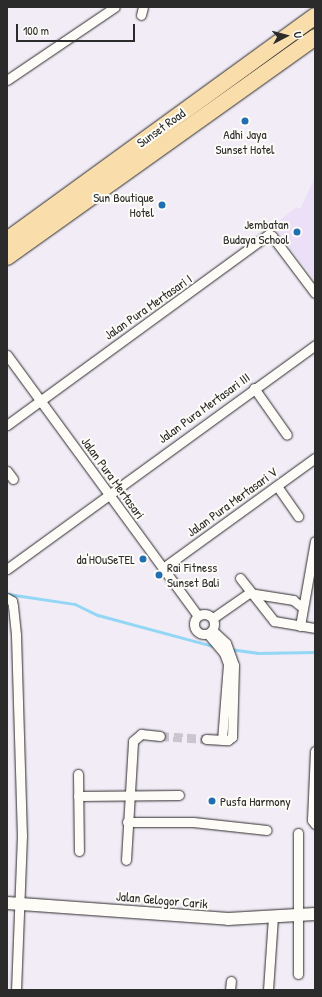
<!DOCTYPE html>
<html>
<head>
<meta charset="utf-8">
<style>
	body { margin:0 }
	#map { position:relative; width:322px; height:997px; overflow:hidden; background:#f2ecf7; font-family:"Patrick Hand",sans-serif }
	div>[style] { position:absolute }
	.built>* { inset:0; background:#ebe0f7 }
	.stream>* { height:2.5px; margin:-1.25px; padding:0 1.25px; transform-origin:1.25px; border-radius:1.25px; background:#93d7f5 }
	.minor-tunnel>* { height:9px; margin-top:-4.5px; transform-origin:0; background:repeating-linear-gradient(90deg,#cac5ce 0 9px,transparent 0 13.5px) }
	.roads { filter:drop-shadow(0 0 1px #2b2b2b) drop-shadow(0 0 1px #2b2b2b) }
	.minor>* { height:9px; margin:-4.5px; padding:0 4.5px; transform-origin:4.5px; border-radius:4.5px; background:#fdfcf7 }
	.minor>.ring { margin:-4.5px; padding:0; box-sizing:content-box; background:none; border:9px solid #fdfcf7; border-radius:50% }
	.tertiary>* { height:12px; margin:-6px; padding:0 6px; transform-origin:6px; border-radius:6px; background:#fdfcf7 }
	.trunk>* { height:16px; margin:-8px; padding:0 8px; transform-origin:8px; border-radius:8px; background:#f9deab }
	.dots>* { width:11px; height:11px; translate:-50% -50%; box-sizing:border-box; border:2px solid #fdfcf7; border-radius:50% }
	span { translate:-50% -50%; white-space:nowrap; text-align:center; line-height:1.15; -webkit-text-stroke:4px #fdfcf7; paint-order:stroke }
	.street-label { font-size:13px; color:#2b2b2b }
	.poi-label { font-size:13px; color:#2b2b2b }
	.right { translate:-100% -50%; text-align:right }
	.left { translate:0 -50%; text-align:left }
	.frame { position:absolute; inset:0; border:8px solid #2b2b2b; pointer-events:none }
	.north { position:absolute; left:266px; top:16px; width:40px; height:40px; -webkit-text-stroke:3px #fdfcf7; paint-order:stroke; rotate:84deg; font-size:11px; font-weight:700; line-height:16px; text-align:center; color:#2b2b2b }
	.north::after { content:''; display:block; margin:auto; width:14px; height:18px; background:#2b2b2b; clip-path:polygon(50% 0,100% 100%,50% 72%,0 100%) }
	.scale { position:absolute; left:16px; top:24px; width:119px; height:18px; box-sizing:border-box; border:2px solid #2b2b2b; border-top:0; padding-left:5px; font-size:12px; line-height:14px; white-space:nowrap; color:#2b2b2b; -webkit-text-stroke:3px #fdfcf7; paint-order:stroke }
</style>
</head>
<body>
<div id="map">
	<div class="built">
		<i style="clip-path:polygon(315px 178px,315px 280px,273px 226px,296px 207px,300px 209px)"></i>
	</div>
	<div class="stream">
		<i style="left:8px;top:594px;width:68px;rotate:8.5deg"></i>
		<i style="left:75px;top:604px;width:25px;rotate:26deg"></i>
		<i style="left:98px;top:615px;width:119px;rotate:15.1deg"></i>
		<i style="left:230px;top:649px;width:27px;rotate:8deg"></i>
		<i style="left:257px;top:653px;width:58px;rotate:-1deg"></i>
	</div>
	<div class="minor-tunnel">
		<i style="left:160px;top:736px;width:46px;rotate:3.7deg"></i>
	</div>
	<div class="roads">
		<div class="minor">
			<i style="left:141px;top:15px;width:8px;rotate:-76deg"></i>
			<i style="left:7px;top:80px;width:130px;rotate:-34.1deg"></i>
			<i style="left:7px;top:355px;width:323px;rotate:53.8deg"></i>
			<i style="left:254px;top:388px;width:57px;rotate:54.9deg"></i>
			<i style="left:7px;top:425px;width:324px;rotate:-36.1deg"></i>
			<i style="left:269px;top:234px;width:4px;rotate:34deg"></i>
			<i style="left:272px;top:236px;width:71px;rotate:53deg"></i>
			<i style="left:7px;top:471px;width:10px;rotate:53deg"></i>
			<i style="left:277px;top:486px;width:37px;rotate:55deg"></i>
			<i style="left:163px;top:568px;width:188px;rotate:-35.9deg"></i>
			<i style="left:7px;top:569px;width:381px;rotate:-36deg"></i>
			<i style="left:240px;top:578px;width:55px;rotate:51.7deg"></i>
			<i style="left:274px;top:621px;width:42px;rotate:9.7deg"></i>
			<i style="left:7px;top:598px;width:6px;rotate:31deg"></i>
			<i style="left:12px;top:601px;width:5px;rotate:79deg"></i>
			<i style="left:13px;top:606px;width:29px;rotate:84deg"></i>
			<i style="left:16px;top:635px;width:200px;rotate:88.3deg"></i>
			<i style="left:22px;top:835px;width:155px;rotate:92.2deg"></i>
			<i class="ring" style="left:194px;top:614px;width:11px;height:11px"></i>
			<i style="left:213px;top:618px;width:44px;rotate:-34.8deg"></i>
			<i style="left:249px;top:593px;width:45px;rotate:9deg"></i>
			<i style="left:293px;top:600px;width:11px;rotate:38deg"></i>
			<i style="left:300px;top:626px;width:86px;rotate:-80deg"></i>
			<i style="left:208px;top:634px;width:25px;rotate:50deg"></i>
			<i style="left:224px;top:653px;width:12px;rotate:70deg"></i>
			<i style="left:228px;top:664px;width:76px;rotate:94.5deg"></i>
			<i style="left:206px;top:739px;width:22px;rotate:3deg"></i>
			<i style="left:228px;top:740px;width:5px;rotate:-37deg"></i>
			<i style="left:232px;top:737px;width:72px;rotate:-88.4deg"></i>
			<i style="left:234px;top:665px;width:23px;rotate:-110deg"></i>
			<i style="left:226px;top:643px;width:19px;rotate:-137deg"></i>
			<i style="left:315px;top:751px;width:69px;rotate:92.5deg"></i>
			<i style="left:312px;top:820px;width:5px;rotate:53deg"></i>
			<i style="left:78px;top:774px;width:77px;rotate:89.3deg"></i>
			<i style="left:78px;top:796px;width:101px;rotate:-0.6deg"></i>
			<i style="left:127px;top:822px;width:66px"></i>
			<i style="left:193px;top:822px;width:74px;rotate:6.2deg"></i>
			<i style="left:298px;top:833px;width:141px;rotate:90deg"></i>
			<i style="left:126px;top:860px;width:119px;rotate:-86.6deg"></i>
			<i style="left:133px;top:741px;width:11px;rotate:-41deg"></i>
			<i style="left:141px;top:734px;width:19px;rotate:6deg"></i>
			<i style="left:230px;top:990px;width:9px;rotate:-84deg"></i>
			<i style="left:268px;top:990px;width:74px;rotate:-86.1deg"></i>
		</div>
		<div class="tertiary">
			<i style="left:7px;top:903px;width:222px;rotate:4.1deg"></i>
			<i style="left:228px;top:919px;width:87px;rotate:-3.3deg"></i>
		</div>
		<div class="trunk">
			<i style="left:7px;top:240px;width:381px;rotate:-36deg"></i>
			<i style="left:7px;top:257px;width:379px;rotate:-35.5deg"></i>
		</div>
	</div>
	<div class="dots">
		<i style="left:245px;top:121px;background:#1f6fb2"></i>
		<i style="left:162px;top:205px;background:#1f6fb2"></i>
		<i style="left:297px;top:232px;background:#1f6fb2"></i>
		<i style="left:143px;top:559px;background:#1f6fb2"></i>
		<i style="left:159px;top:575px;background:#1f6fb2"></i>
		<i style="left:212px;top:801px;background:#1f6fb2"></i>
	</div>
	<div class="street-label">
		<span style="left:161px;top:128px;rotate:-36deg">Sunset Road</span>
		<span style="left:148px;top:307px;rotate:-35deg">Jalan Pura Mertasari I</span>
		<span style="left:204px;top:408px;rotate:-36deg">Jalan Pura Mertasari III</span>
		<span style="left:113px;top:478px;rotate:54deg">Jalan Pura Mertasari</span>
		<span style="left:232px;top:502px;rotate:-36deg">Jalan Pura Mertasari V</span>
		<span style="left:162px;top:900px;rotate:5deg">Jalan Gelogor Carik</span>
	</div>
	<div class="poi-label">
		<span style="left:245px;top:142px">Adhi Jaya<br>Sunset Hotel</span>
		<span class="right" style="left:154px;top:205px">Sun Boutique<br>Hotel</span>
		<span class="right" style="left:289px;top:232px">Jembatan<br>Budaya School</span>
		<span class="right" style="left:135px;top:559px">da'HOuSeTEL</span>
		<span class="left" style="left:167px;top:575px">Rai Fitness<br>Sunset Bali</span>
		<span class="left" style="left:220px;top:801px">Pusfa Harmony</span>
	</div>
	<div class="frame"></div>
	<div class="north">U</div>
	<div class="scale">100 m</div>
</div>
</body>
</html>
